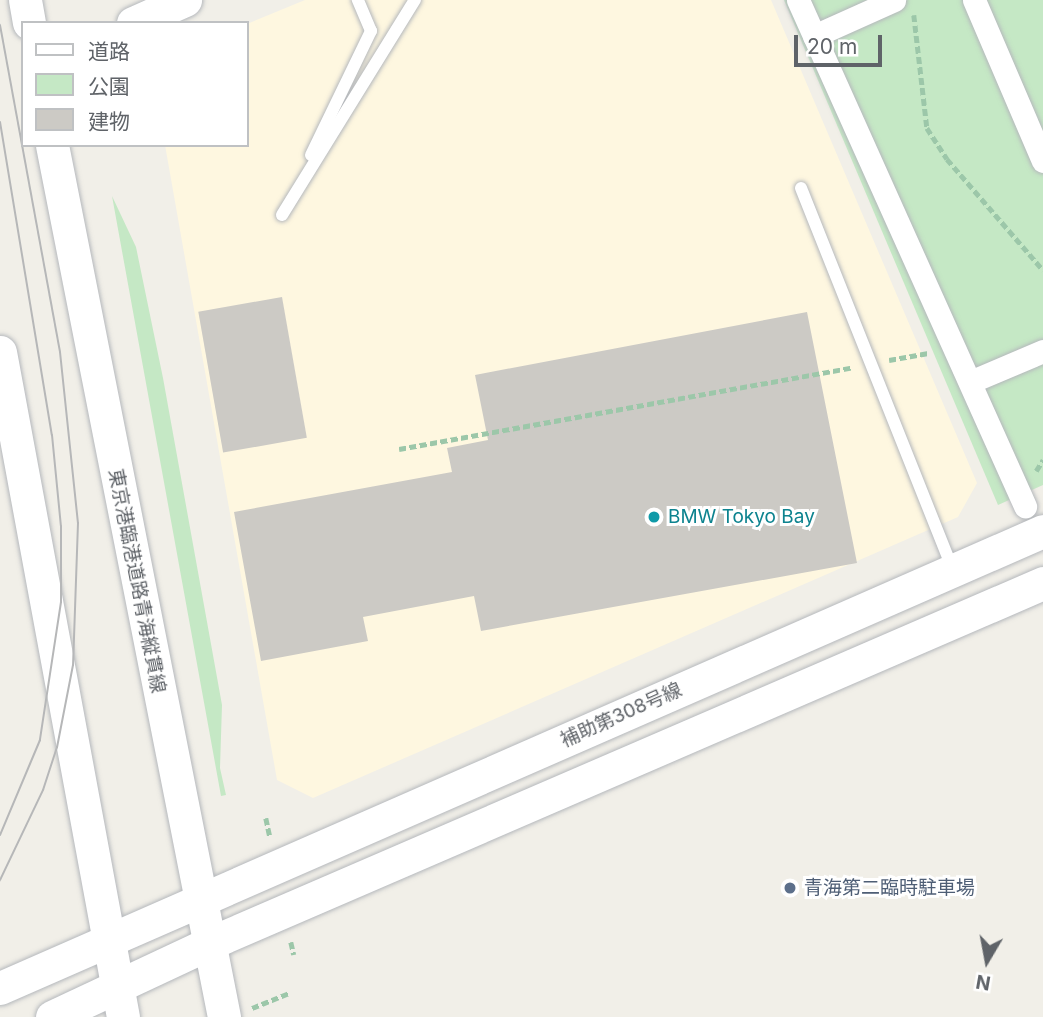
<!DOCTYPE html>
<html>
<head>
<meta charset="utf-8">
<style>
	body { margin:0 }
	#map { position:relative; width:1043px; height:1017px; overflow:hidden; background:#f1efe8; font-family:Inter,"Noto Sans JP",sans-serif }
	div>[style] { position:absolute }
	.commercial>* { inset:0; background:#fef7e0 }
	.green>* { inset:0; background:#c5e8c5 }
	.building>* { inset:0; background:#cccac5; transform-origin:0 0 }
	.path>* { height:4.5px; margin-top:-2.25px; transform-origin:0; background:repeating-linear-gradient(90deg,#9cc7a9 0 7px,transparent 0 10.5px) }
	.roads { filter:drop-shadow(0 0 2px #b5b8bc) drop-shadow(0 0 2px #b5b8bc) }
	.lane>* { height:12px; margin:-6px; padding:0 6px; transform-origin:6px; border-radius:6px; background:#fff }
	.street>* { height:23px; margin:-11.5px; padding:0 11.5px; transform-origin:11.5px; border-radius:11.5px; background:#fff }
	.secondary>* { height:33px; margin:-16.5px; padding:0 16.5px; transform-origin:16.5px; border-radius:16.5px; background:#fff }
	.tram>* { height:2px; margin:-1px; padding:0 1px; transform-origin:1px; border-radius:1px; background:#b6b7b8 }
	.dots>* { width:19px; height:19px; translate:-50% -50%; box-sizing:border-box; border:4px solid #fff; border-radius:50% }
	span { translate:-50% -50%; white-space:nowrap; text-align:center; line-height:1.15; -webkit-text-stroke:6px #fff; paint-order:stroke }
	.culture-label { font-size:19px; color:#0d838f }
	.left { translate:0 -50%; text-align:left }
	.street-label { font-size:19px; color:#5f6368 }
	.service-label { font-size:19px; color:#4e5e75 }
	.legend { position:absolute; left:21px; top:21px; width:228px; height:126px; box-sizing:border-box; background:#fff; border:2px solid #bfc1c3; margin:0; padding:9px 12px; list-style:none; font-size:21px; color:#5f6368 }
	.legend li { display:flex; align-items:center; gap:14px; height:35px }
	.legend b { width:35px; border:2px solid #bfc1c3 }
	.north { position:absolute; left:952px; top:926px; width:70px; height:70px; -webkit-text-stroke:5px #fff; paint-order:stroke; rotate:190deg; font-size:19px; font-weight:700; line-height:28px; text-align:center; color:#5f6368 }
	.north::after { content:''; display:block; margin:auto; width:24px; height:32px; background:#5f6368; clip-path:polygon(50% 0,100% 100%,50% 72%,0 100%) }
	.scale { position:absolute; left:794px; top:35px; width:88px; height:32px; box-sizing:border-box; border:4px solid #5f6368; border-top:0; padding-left:9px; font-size:21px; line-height:24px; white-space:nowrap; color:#5f6368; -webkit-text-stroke:5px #fff; paint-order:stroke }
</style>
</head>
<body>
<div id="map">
	<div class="commercial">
		<i style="clip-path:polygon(305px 0,771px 0,977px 483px,958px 517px,313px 798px,277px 780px,165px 145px,247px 145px,247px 24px)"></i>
	</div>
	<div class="green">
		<i style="clip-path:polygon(784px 0,1043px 0,1043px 485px,998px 505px)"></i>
		<i style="clip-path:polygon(112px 196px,136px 247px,163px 378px,222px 705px,220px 768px,226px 795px,221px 796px)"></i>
	</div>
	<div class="building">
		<i style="left:282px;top:297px;width:143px;height:85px;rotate:80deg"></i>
		<i style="clip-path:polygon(807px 312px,857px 563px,481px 631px,474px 596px,363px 617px,368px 641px,261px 661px,234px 512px,452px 472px,447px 448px,488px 440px,475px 375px)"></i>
	</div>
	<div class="path">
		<i style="left:914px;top:15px;width:114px;rotate:83.4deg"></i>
		<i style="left:927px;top:128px;width:37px;rotate:57deg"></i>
		<i style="left:947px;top:159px;width:147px;rotate:49.1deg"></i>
		<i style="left:889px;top:360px;width:40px;rotate:-10deg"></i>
		<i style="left:399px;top:449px;width:461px;rotate:-10.2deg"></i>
		<i style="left:1036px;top:471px;width:13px;rotate:-58deg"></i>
		<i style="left:266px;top:818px;width:19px;rotate:78deg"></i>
		<i style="left:291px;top:942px;width:13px;rotate:77deg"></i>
		<i style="left:252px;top:1008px;width:40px;rotate:-22deg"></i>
	</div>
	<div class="roads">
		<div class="lane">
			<i style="left:311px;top:155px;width:138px;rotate:-64.2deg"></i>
			<i style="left:371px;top:31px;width:34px;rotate:-113deg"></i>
			<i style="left:801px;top:188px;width:411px;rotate:68.3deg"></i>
			<i style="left:282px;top:215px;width:253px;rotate:-58.3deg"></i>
		</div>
		<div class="street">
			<i style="left:798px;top:0;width:555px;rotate:65.84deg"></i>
			<i style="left:974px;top:0;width:175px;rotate:66.8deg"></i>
			<i style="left:814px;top:36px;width:88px;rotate:-24.2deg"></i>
			<i style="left:970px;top:382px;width:79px;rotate:-23deg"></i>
		</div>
		<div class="secondary">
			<i style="left:25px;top:0;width:23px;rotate:80deg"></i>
			<i style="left:133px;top:23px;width:57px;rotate:-23.9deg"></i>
			<i style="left:52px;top:145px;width:889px;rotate:78.84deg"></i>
			<i style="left:0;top:352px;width:676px;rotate:79.52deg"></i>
			<i style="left:0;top:988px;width:1139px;rotate:-23.66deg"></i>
			<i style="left:52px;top:1017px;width:172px;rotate:-25.1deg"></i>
			<i style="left:208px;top:944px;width:910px;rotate:-23.38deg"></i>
		</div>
	</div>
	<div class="tram">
		<i style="left:0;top:25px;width:332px;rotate:79.6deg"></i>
		<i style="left:60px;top:352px;width:172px;rotate:84deg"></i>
		<i style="left:78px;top:523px;width:142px;rotate:92deg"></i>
		<i style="left:73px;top:665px;width:84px;rotate:101deg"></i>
		<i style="left:57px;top:747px;width:45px;rotate:108deg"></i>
		<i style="left:43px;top:790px;width:100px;rotate:115.5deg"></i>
		<i style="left:0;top:122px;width:317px;rotate:80.6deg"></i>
		<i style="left:52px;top:435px;width:91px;rotate:84.4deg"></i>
		<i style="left:61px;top:526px;width:76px;rotate:90deg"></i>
		<i style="left:61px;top:602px;width:140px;rotate:98.7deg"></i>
		<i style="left:40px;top:740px;width:103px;rotate:112.8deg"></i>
	</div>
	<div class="dots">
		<i style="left:654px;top:517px;background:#0f9aa8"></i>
		<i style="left:790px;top:888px;background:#5c6f8a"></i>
	</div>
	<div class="culture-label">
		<span class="left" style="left:668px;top:517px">BMW Tokyo Bay</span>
	</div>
	<div class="street-label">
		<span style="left:137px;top:581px;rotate:79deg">東京港臨港道路青海縦貫線</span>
		<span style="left:621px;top:715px;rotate:-24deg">補助第308号線</span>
	</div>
	<div class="service-label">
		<span class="left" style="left:804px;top:888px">青海第二臨時駐車場</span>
	</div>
	<ul class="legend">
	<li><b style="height:9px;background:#fff"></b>道路</li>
	<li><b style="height:19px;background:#c5e8c5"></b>公園</li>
	<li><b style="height:19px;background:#cccac5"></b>建物</li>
	</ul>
	<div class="north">N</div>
	<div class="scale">20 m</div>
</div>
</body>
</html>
